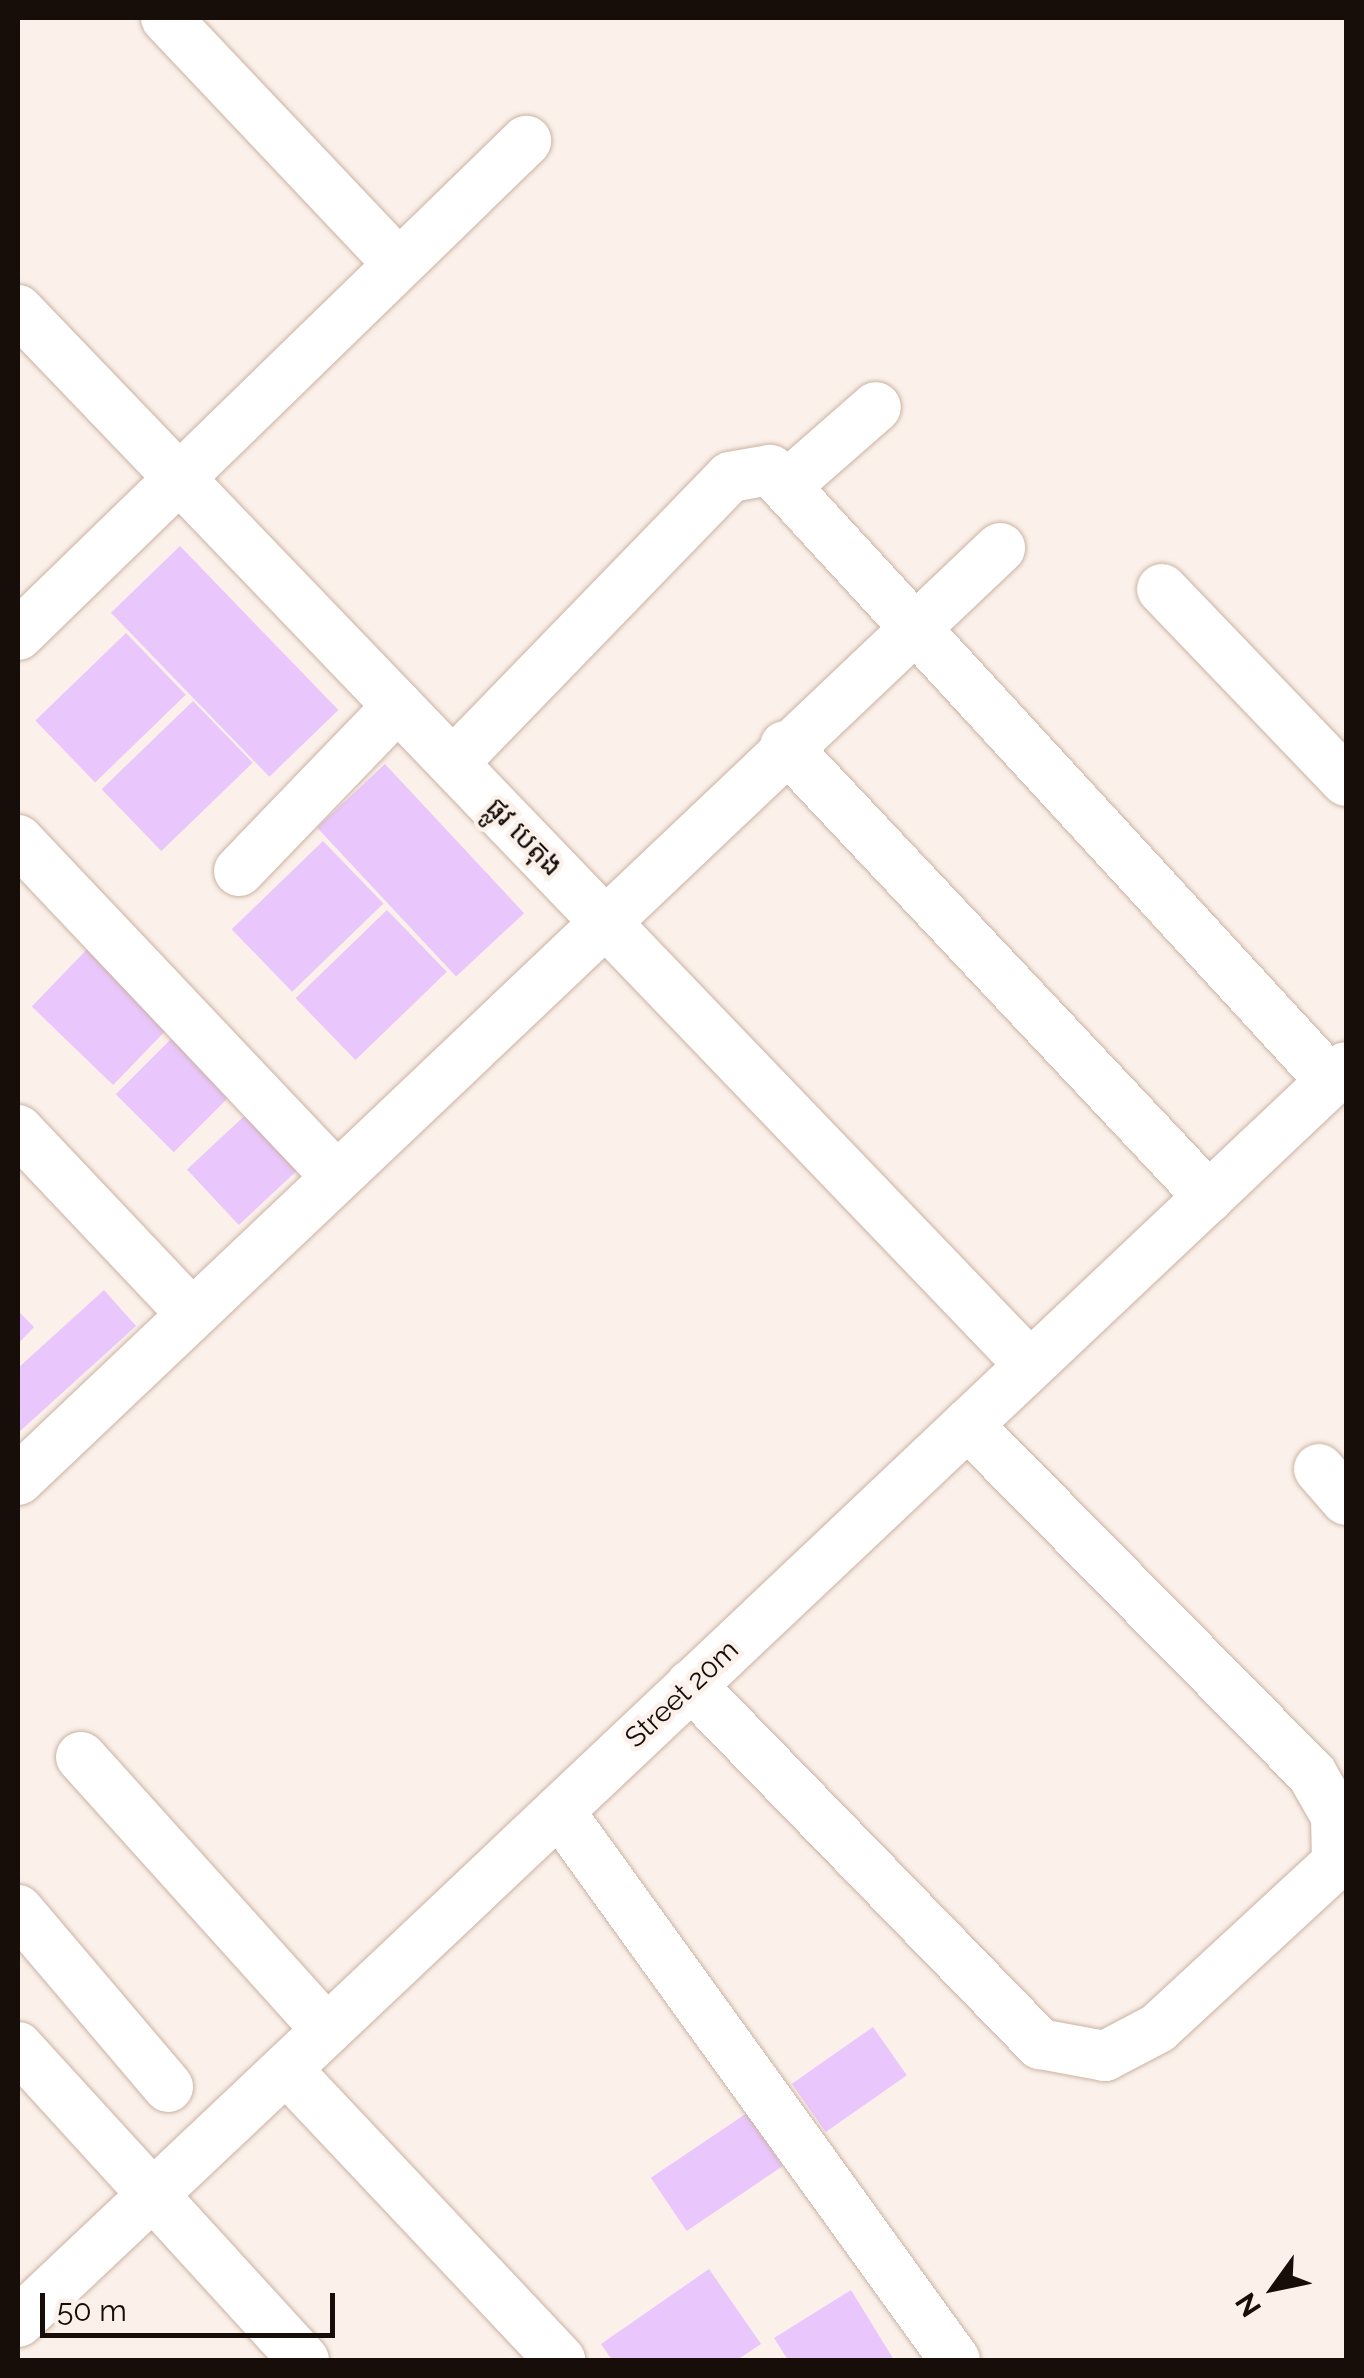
<!DOCTYPE html>
<html>
<head>
<meta charset="utf-8">
<style>
	body { margin:0 }
	#map { position:relative; width:1364px; height:2378px; overflow:hidden; background:#fbf1ea; font-family:Raleway,"Noto Sans Khmer",sans-serif }
	div>[style] { position:absolute }
	.building>* { inset:0; background:#e9c6fc; transform-origin:0 0 }
	.roads { filter:drop-shadow(0 0 2px #cbb2a3) drop-shadow(0 0 2px #cbb2a3) }
	.minor>* { height:50px; margin:-25px; padding:0 25px; transform-origin:25px; border-radius:25px; background:#fff }
	span { translate:-50% -50%; white-space:nowrap; text-align:center; line-height:1.15; -webkit-text-stroke:9px #fbf1ea; paint-order:stroke }
	.street-label { font-size:28px; color:#170e09 }
	.frame { position:absolute; inset:0; border:20px solid #170e09; pointer-events:none }
	.north { position:absolute; left:1224px; top:2238px; width:100px; height:100px; -webkit-text-stroke:8px #fbf1ea; paint-order:stroke; rotate:237deg; font-size:28px; font-weight:700; line-height:40px; text-align:center; color:#170e09 }
	.north::after { content:''; display:block; margin:auto; width:35px; height:45px; background:#170e09; clip-path:polygon(50% 0,100% 100%,50% 72%,0 100%) }
	.scale { position:absolute; left:40px; top:2293px; width:295px; height:45px; box-sizing:border-box; border:5px solid #170e09; border-top:0; padding-left:12px; font-size:30px; line-height:35px; white-space:nowrap; color:#170e09; -webkit-text-stroke:8px #fbf1ea; paint-order:stroke }
</style>
</head>
<body>
<div id="map">
	<div class="building">
		<i style="left:180px;top:546px;width:228px;height:96px;rotate:46deg"></i>
		<i style="left:126px;top:633px;width:86px;height:126px;rotate:46deg"></i>
		<i style="left:193px;top:701px;width:86px;height:127px;rotate:46deg"></i>
		<i style="left:385px;top:764px;width:204px;height:93px;rotate:47deg"></i>
		<i style="left:323px;top:841px;width:87px;height:127px;rotate:46deg"></i>
		<i style="left:387px;top:910px;width:86px;height:127px;rotate:46deg"></i>
		<i style="left:95px;top:941px;width:113px;height:91px;rotate:44deg"></i>
		<i style="left:178px;top:1032px;width:82px;height:88px;rotate:45deg"></i>
		<i style="left:255px;top:1106px;width:76px;height:93px;rotate:47deg"></i>
		<i style="clip-path:polygon(104px 1290px,136px 1326px,18px 1433px,18px 1368px)"></i>
		<i style="clip-path:polygon(18px 1311px,34px 1327px,18px 1344px)"></i>
		<i style="left:873px;top:2027px;width:59px;height:99px;rotate:55deg"></i>
		<i style="left:747px;top:2113px;width:64px;height:116px;rotate:56deg"></i>
		<i style="clip-path:polygon(709px 2269px,761px 2344px,737px 2360px,612px 2360px,601px 2344px)"></i>
		<i style="clip-path:polygon(851px 2290px,894px 2360px,788px 2360px,774px 2338px)"></i>
	</div>
	<div class="roads">
		<div class="minor">
			<i style="left:166px;top:18px;width:337px;rotate:46.6deg"></i>
			<i style="left:18px;top:310px;width:1462px;rotate:46.19deg"></i>
			<i style="left:787px;top:485px;width:118px;rotate:-41.2deg"></i>
			<i style="left:1162px;top:589px;width:266px;rotate:46.2deg"></i>
			<i style="left:18px;top:635px;width:709px;rotate:-44.2deg"></i>
			<i style="left:785px;top:746px;width:619px;rotate:46.77deg"></i>
			<i style="left:453px;top:763px;width:398px;rotate:-45.9deg"></i>
			<i style="left:730px;top:477px;width:41px;rotate:-9.9deg"></i>
			<i style="left:770px;top:470px;width:829px;rotate:47.44deg"></i>
			<i style="left:18px;top:840px;width:463px;rotate:46.6deg"></i>
			<i style="left:239px;top:871px;width:229px;rotate:-46.1deg"></i>
			<i style="left:18px;top:1130px;width:253px;rotate:46.6deg"></i>
			<i style="left:1319px;top:1469px;width:41px;rotate:48.9deg"></i>
			<i style="left:18px;top:1480px;width:1354px;rotate:-43.5deg"></i>
			<i style="left:691px;top:1685px;width:501px;rotate:45.81deg"></i>
			<i style="left:1040px;top:2044px;width:66px;rotate:10.5deg"></i>
			<i style="left:1105px;top:2056px;width:60px;rotate:-27.8deg"></i>
			<i style="left:1158px;top:2028px;width:243px;rotate:-42.7deg"></i>
			<i style="left:1337px;top:1863px;width:47px;rotate:-91.2deg"></i>
			<i style="left:1336px;top:1816px;width:48px;rotate:-119.7deg"></i>
			<i style="left:1312px;top:1774px;width:491px;rotate:-134.6deg"></i>
			<i style="left:81px;top:1757px;width:367px;rotate:48deg"></i>
			<i style="left:559px;top:1811px;width:677px;rotate:54.2deg"></i>
			<i style="left:18px;top:1910px;width:232px;rotate:49.7deg"></i>
			<i style="left:18px;top:2047px;width:424px;rotate:47.6deg"></i>
			<i style="left:286px;top:2069px;width:400px;rotate:46.7deg"></i>
			<i style="left:18px;top:2322px;width:1827px;rotate:-43.38deg"></i>
		</div>
	</div>
	<div class="street-label">
		<span style="left:524px;top:837px;rotate:46deg">ផ្លូវ បេតុង</span>
		<span style="left:682px;top:1694px;rotate:-43deg">Street 20m</span>
	</div>
	<div class="frame"></div>
	<div class="north">N</div>
	<div class="scale">50 m</div>
</div>
</body>
</html>
